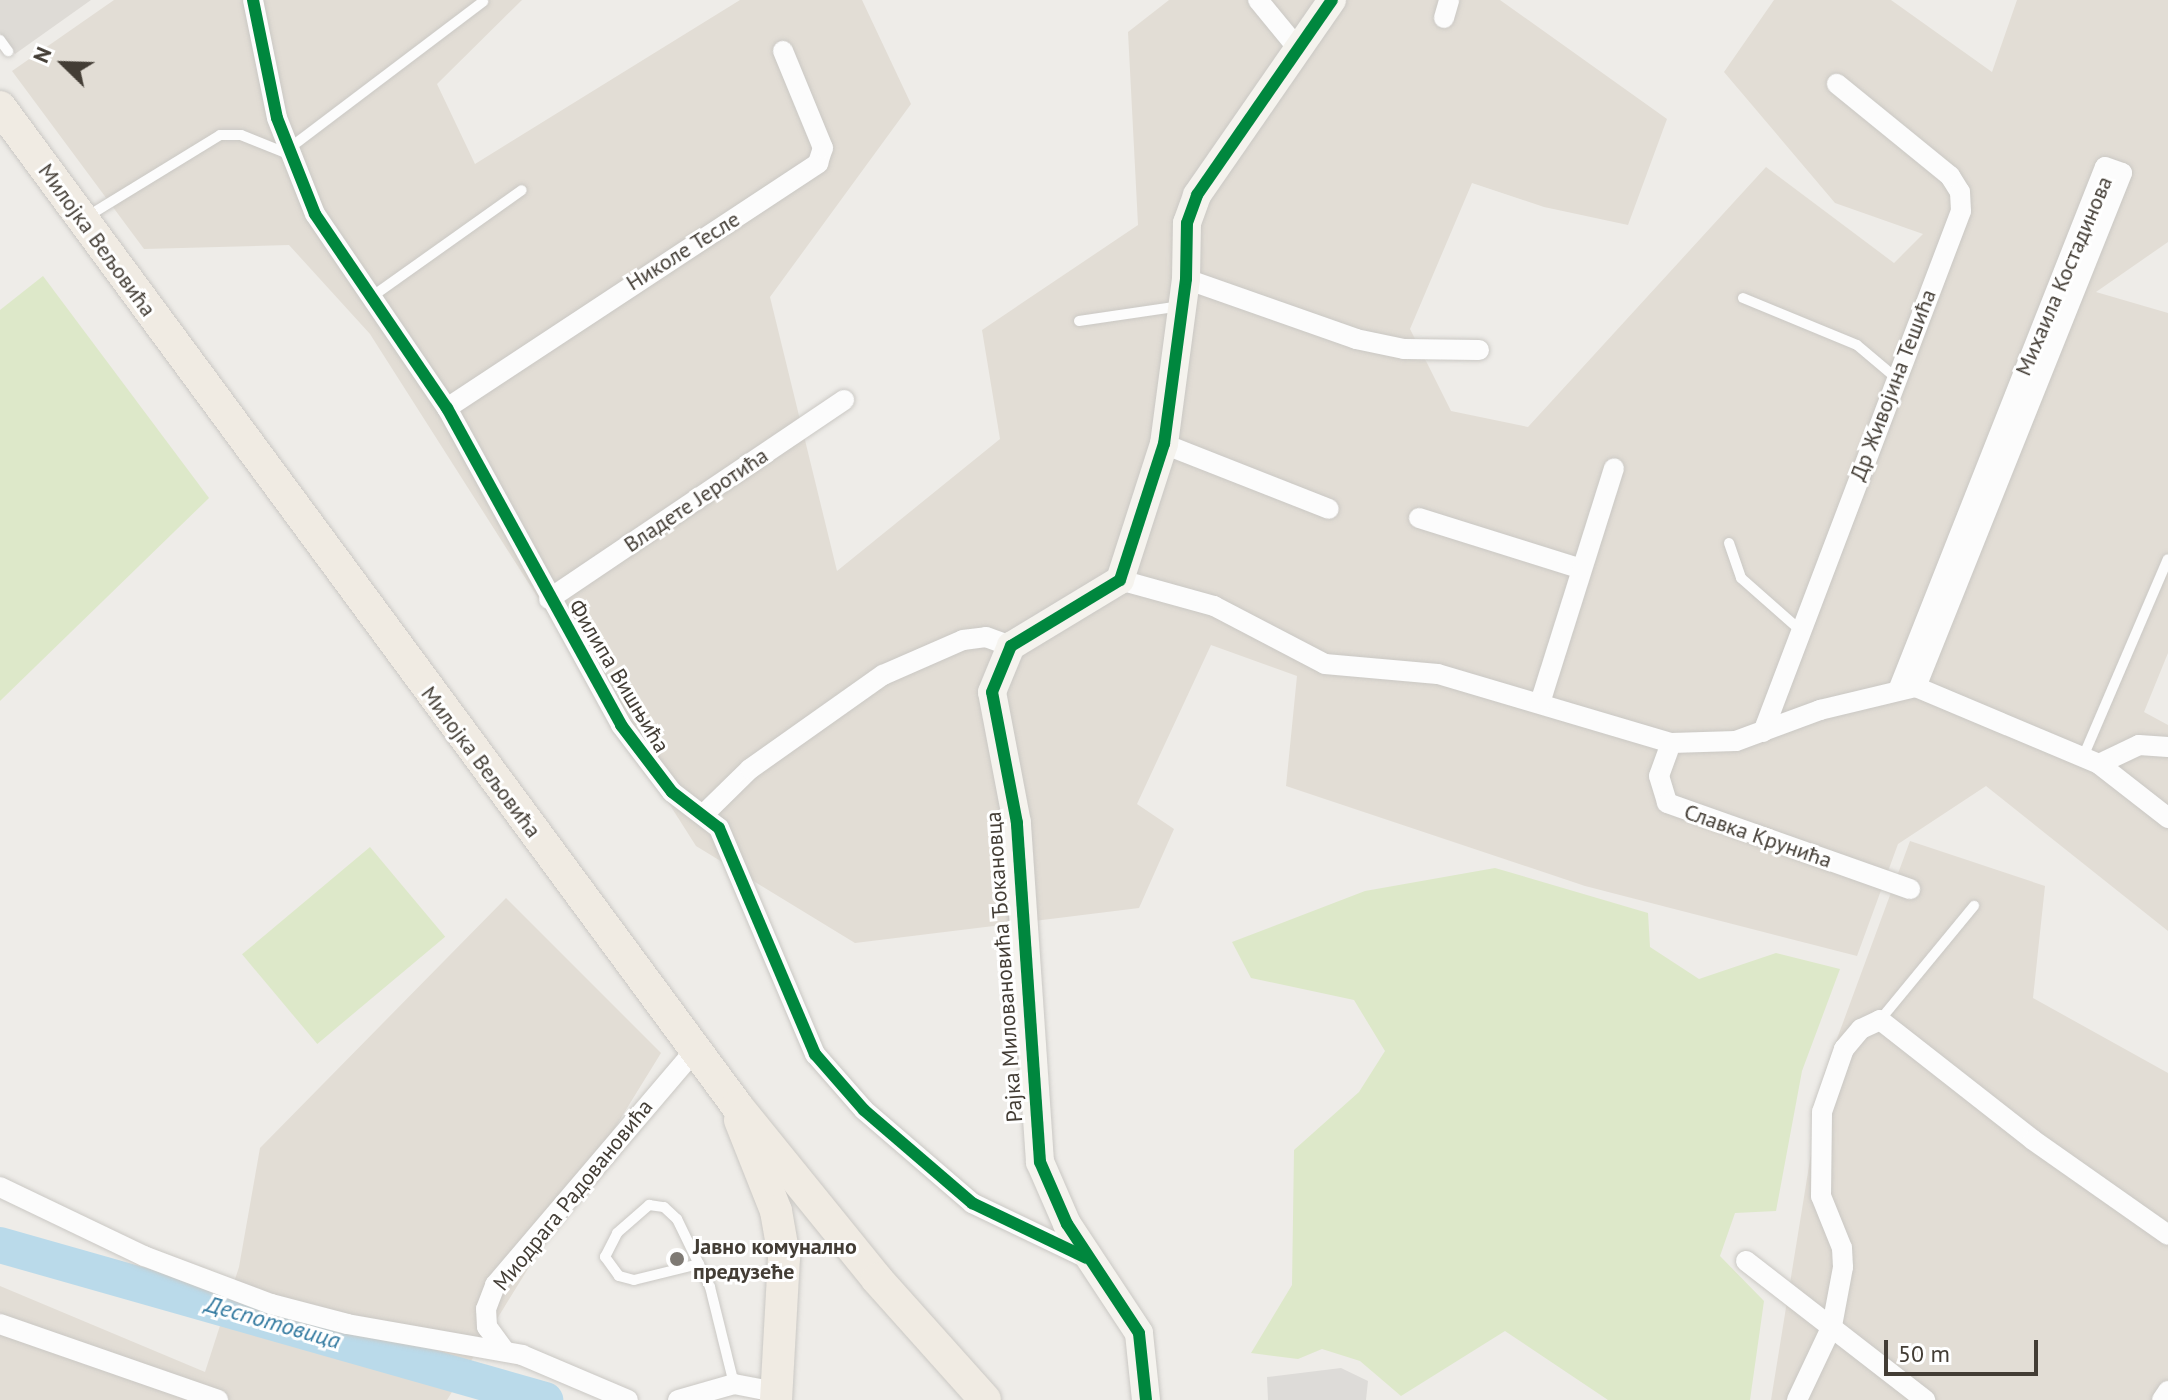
<!DOCTYPE html>
<html>
<head>
<meta charset="utf-8">
<style>
	body { margin:0 }
	#map { position:relative; width:2168px; height:1400px; overflow:hidden; background:#eeece8; font-family:"PT Sans",sans-serif }
	div>[style] { position:absolute }
	.residential>* { inset:0; background:#e2ddd5 }
	.industrial>* { inset:0; background:#dedbd6 }
	.green>* { inset:0; background:#dde8c9; transform-origin:0 0 }
	.parking>* { inset:0; background:#dddbd8 }
	.river>* { height:36px; margin:-18px; padding:0 18px; transform-origin:18px; border-radius:18px; background:#badaea }
	.roads { filter:drop-shadow(0 0 2px #cac8c4) drop-shadow(0 0 2px #cac8c4) }
	.lane>* { height:10px; margin:-5px; padding:0 5px; transform-origin:5px; border-radius:5px; background:#fcfcfc }
	.street>* { height:20px; margin:-10px; padding:0 10px; transform-origin:10px; border-radius:10px; background:#fcfcfc }
	.secondary>* { height:28px; margin:-14px; padding:0 14px; transform-origin:14px; border-radius:14px; background:#f5f3ee }
	.primary>* { height:32px; margin:-16px; padding:0 16px; transform-origin:16px; border-radius:16px; background:#f0ebe3 }
	.cycleway>* { height:12px; margin:-6px; padding:0 6px; transform-origin:6px; border-radius:6px; background:#00873e }
	.dots>* { width:22px; height:22px; translate:-50% -50%; box-sizing:border-box; border:4px solid #fff; border-radius:50% }
	span { translate:-50% -50%; white-space:nowrap; text-align:center; line-height:1.15; -webkit-text-stroke:6px #fff; paint-order:stroke }
	.street-label { font-size:22px; color:#433d35 }
	.poi-label { font-size:22px; color:#433d35; font-weight:700 }
	.left { translate:0 -50%; text-align:left }
	.water-label { font-size:24px; color:#337aa0; font-style:italic }
	.north { position:absolute; left:24px; top:24px; width:80px; height:80px; -webkit-text-stroke:6px #fff; paint-order:stroke; rotate:293deg; font-size:22px; font-weight:700; line-height:32px; text-align:center; color:#433d35 }
	.north::after { content:''; display:block; margin:auto; width:28px; height:36px; background:#433d35; clip-path:polygon(50% 0,100% 100%,50% 72%,0 100%) }
	.scale { position:absolute; left:1884px; top:1340px; width:154px; height:36px; box-sizing:border-box; border:4px solid #433d35; border-top:0; padding-left:10px; font-size:24px; line-height:28px; white-space:nowrap; color:#433d35; -webkit-text-stroke:6px #fff; paint-order:stroke }
</style>
</head>
<body>
<div id="map">
	<div class="residential">
		<i style="clip-path:polygon(114px 0,522px 0,437px 84px,475px 164px,740px 0,862px 0,911px 104px,770px 297px,837px 571px,1000px 439px,982px 330px,1138px 225px,1128px 32px,1169px 0,1500px 0,1667px 119px,1628px 225px,1544px 207px,1472px 183px,1410px 329px,1451px 411px,1528px 427px,1766px 167px,1894px 263px,1923px 234px,1835px 203px,1724px 72px,1774px 0,1891px 0,1992px 72px,2017px 0,2168px 0,2168px 242px,2096px 292px,2168px 313px,2168px 653px,2144px 712px,2168px 725px,2168px 931px,1986px 786px,1898px 844px,1857px 956px,1585px 886px,1286px 786px,1297px 676px,1211px 645px,1137px 804px,1174px 829px,1139px 908px,855px 943px,696px 846px,370px 334px,289px 245px,144px 249px,12px 71px)"></i>
		<i style="clip-path:polygon(1910px 841px,2045px 886px,2033px 998px,2168px 1073px,2168px 1400px,1771px 1400px,1824px 1074px)"></i>
		<i style="clip-path:polygon(506px 898px,661px 1053px,447px 1400px,0 1400px,0 1286px,205px 1372px,239px 1267px,260px 1148px)"></i>
	</div>
	<div class="industrial">
		<i style="clip-path:polygon(0 0,91px 0,15px 54px,0 33px)"></i>
	</div>
	<div class="green">
		<i style="clip-path:polygon(43px 276px,209px 498px,0 701px,0 310px)"></i>
		<i style="left:370px;top:847px;width:117px;height:167px;rotate:50deg"></i>
		<i style="clip-path:polygon(1495px 868px,1648px 913px,1650px 947px,1699px 979px,1776px 953px,1840px 969px,1802px 1071px,1776px 1211px,1735px 1213px,1720px 1256px,1764px 1301px,1750px 1400px,1608px 1400px,1505px 1331px,1401px 1396px,1360px 1361px,1322px 1349px,1298px 1359px,1251px 1353px,1292px 1285px,1294px 1150px,1359px 1092px,1385px 1051px,1354px 1000px,1251px 978px,1232px 942px,1365px 891px)"></i>
	</div>
	<div class="parking">
		<i style="clip-path:polygon(1341px 1368px,1368px 1381px,1366px 1400px,1268px 1400px,1267px 1377px)"></i>
	</div>
	<div class="river">
		<i style="left:0;top:1245px;width:567px;rotate:15.88deg"></i>
	</div>
	<div class="roads">
		<div class="lane">
			<i style="left:0;top:40px;width:14px;rotate:54deg"></i>
			<i style="left:291px;top:147px;width:241px;rotate:-37.1deg"></i>
			<i style="left:88px;top:216px;width:155px;rotate:-31.5deg"></i>
			<i style="left:220px;top:135px;width:21px"></i>
			<i style="left:241px;top:135px;width:56px;rotate:22deg"></i>
			<i style="left:370px;top:298px;width:186px;rotate:-35.4deg"></i>
			<i style="left:1743px;top:298px;width:123px;rotate:22.4deg"></i>
			<i style="left:1857px;top:345px;width:50px;rotate:40.1deg"></i>
			<i style="left:1079px;top:321px;width:103px;rotate:-8.4deg"></i>
			<i style="left:1729px;top:543px;width:37px;rotate:71deg"></i>
			<i style="left:1741px;top:578px;width:79px;rotate:41.4deg"></i>
			<i style="left:2083px;top:757px;width:215px;rotate:-66.8deg"></i>
			<i style="left:1880px;top:1020px;width:148px;rotate:-50.5deg"></i>
			<i style="left:699px;top:1264px;width:67px;rotate:166.2deg"></i>
			<i style="left:634px;top:1280px;width:16px;rotate:-165deg"></i>
			<i style="left:619px;top:1276px;width:24px;rotate:-126deg"></i>
			<i style="left:605px;top:1257px;width:27px;rotate:-63deg"></i>
			<i style="left:617px;top:1233px;width:43px;rotate:-41.2deg"></i>
			<i style="left:649px;top:1205px;width:15px;rotate:8deg"></i>
			<i style="left:664px;top:1207px;width:18px;rotate:43deg"></i>
			<i style="left:677px;top:1219px;width:76px;rotate:64.1deg"></i>
			<i style="left:710px;top:1287px;width:100px;rotate:76.1deg"></i>
		</div>
		<div class="street">
			<i style="left:253px;top:0;width:120px;rotate:78.5deg"></i>
			<i style="left:277px;top:118px;width:103px;rotate:68.4deg"></i>
			<i style="left:315px;top:214px;width:235px;rotate:55.8deg"></i>
			<i style="left:447px;top:408px;width:362px;rotate:61.2deg"></i>
			<i style="left:621px;top:725px;width:84px;rotate:52.7deg"></i>
			<i style="left:672px;top:792px;width:59px;rotate:37.5deg"></i>
			<i style="left:719px;top:828px;width:246px;rotate:67deg"></i>
			<i style="left:815px;top:1054px;width:74px;rotate:48.8deg"></i>
			<i style="left:864px;top:1110px;width:143px;rotate:40.7deg"></i>
			<i style="left:972px;top:1203px;width:127px;rotate:25.6deg"></i>
			<i style="left:1258px;top:0;width:65px;rotate:50.6deg"></i>
			<i style="left:1444px;top:18px;width:19px;rotate:-74deg"></i>
			<i style="left:1186px;top:279px;width:180px;rotate:19.4deg"></i>
			<i style="left:1356px;top:339px;width:49px;rotate:11.8deg"></i>
			<i style="left:1404px;top:349px;width:75px;rotate:0.8deg"></i>
			<i style="left:447px;top:408px;width:445px;rotate:-33.4deg"></i>
			<i style="left:818px;top:163px;width:16px;rotate:-72deg"></i>
			<i style="left:823px;top:148px;width:105px;rotate:-112.4deg"></i>
			<i style="left:1164px;top:444px;width:177px;rotate:21.5deg"></i>
			<i style="left:1419px;top:518px;width:168px;rotate:17.4deg"></i>
			<i style="left:1120px;top:580px;width:98px;rotate:15.5deg"></i>
			<i style="left:1214px;top:606px;width:125px;rotate:27.6deg"></i>
			<i style="left:1325px;top:664px;width:113px;rotate:5.1deg"></i>
			<i style="left:1438px;top:674px;width:243px;rotate:16.5deg"></i>
			<i style="left:1671px;top:743px;width:65px;rotate:-1.8deg"></i>
			<i style="left:1736px;top:741px;width:90px;rotate:-20.3deg"></i>
			<i style="left:1820px;top:710px;width:99px;rotate:-13.5deg"></i>
			<i style="left:1916px;top:687px;width:199px;rotate:22.8deg"></i>
			<i style="left:2099px;top:764px;width:88px;rotate:38deg"></i>
			<i style="left:549px;top:599px;width:356px;rotate:-34deg"></i>
			<i style="left:1899px;top:688px;width:560px;rotate:-68.43deg"></i>
			<i style="left:2105px;top:167px;width:18px;rotate:19deg"></i>
			<i style="left:2122px;top:173px;width:554px;rotate:111.84deg"></i>
			<i style="left:1540px;top:703px;width:246px;rotate:-72.5deg"></i>
			<i style="left:1763px;top:732px;width:557px;rotate:-69.19deg"></i>
			<i style="left:1961px;top:211px;width:19px;rotate:-93deg"></i>
			<i style="left:1960px;top:192px;width:19px;rotate:-122deg"></i>
			<i style="left:1950px;top:176px;width:146px;rotate:-140.8deg"></i>
			<i style="left:1671px;top:743px;width:35px;rotate:110deg"></i>
			<i style="left:1659px;top:776px;width:28px;rotate:73deg"></i>
			<i style="left:1667px;top:803px;width:258px;rotate:19.5deg"></i>
			<i style="left:2099px;top:764px;width:44px;rotate:-25.4deg"></i>
			<i style="left:2139px;top:745px;width:29px;rotate:4deg"></i>
			<i style="left:705px;top:813px;width:63px;rotate:-44.4deg"></i>
			<i style="left:750px;top:769px;width:163px;rotate:-35.3deg"></i>
			<i style="left:883px;top:675px;width:87px;rotate:-23.6deg"></i>
			<i style="left:963px;top:640px;width:23px;rotate:-7deg"></i>
			<i style="left:986px;top:637px;width:27px;rotate:20deg"></i>
			<i style="left:0;top:1187px;width:160px;rotate:25.6deg"></i>
			<i style="left:144px;top:1256px;width:136px;rotate:20.7deg"></i>
			<i style="left:271px;top:1304px;width:79px;rotate:14.7deg"></i>
			<i style="left:347px;top:1324px;width:178px;rotate:10deg"></i>
			<i style="left:522px;top:1355px;width:115px;rotate:23deg"></i>
			<i style="left:1746px;top:1261px;width:227px;rotate:37.8deg"></i>
			<i style="left:0;top:1324px;width:231px;rotate:19.2deg"></i>
			<i style="left:504px;top:1350px;width:29px;rotate:-126deg"></i>
			<i style="left:487px;top:1327px;width:18px;rotate:-93deg"></i>
			<i style="left:486px;top:1309px;width:26px;rotate:-69deg"></i>
			<i style="left:495px;top:1285px;width:310px;rotate:-49.6deg"></i>
			<i style="left:678px;top:1400px;width:58px;rotate:-15.9deg"></i>
			<i style="left:734px;top:1384px;width:43px;rotate:10.8deg"></i>
			<i style="left:1797px;top:1400px;width:82px;rotate:-64.7deg"></i>
			<i style="left:1832px;top:1326px;width:60px;rotate:-79.4deg"></i>
			<i style="left:1843px;top:1267px;width:19px;rotate:-93deg"></i>
			<i style="left:1842px;top:1248px;width:56px;rotate:-112deg"></i>
			<i style="left:1821px;top:1196px;width:84px;rotate:-89.3deg"></i>
			<i style="left:1822px;top:1112px;width:67px;rotate:-70.8deg"></i>
			<i style="left:1844px;top:1049px;width:26px;rotate:-50deg"></i>
			<i style="left:1861px;top:1029px;width:21px;rotate:-25deg"></i>
			<i style="left:1880px;top:1020px;width:194px;rotate:38.1deg"></i>
			<i style="left:2033px;top:1140px;width:165px;rotate:35.1deg"></i>
			<i style="left:2162px;top:1400px;width:11px;rotate:-56deg"></i>
		</div>
		<div class="secondary">
			<i style="left:1146px;top:1400px;width:67px;rotate:-96deg"></i>
			<i style="left:1139px;top:1333px;width:131px;rotate:-123.4deg"></i>
			<i style="left:1067px;top:1224px;width:68px;rotate:-113.5deg"></i>
			<i style="left:1040px;top:1162px;width:340px;rotate:-93.9deg"></i>
			<i style="left:1017px;top:823px;width:133px;rotate:-100.8deg"></i>
			<i style="left:992px;top:692px;width:50px;rotate:-67.6deg"></i>
			<i style="left:1011px;top:646px;width:127px;rotate:-31.2deg"></i>
			<i style="left:1120px;top:580px;width:143px;rotate:-72.1deg"></i>
			<i style="left:1164px;top:444px;width:166px;rotate:-82.4deg"></i>
			<i style="left:1186px;top:279px;width:56px;rotate:-89deg"></i>
			<i style="left:1187px;top:223px;width:30px;rotate:-70deg"></i>
			<i style="left:1197px;top:195px;width:237px;rotate:-55.3deg"></i>
		</div>
		<div class="primary">
			<i style="left:0;top:107px;width:1241px;rotate:53.58deg"></i>
			<i style="left:737px;top:1106px;width:223px;rotate:51deg"></i>
			<i style="left:877px;top:1279px;width:162px;rotate:48.2deg"></i>
			<i style="left:740px;top:1120px;width:98px;rotate:68.4deg"></i>
			<i style="left:776px;top:1211px;width:47px;rotate:80.1deg"></i>
			<i style="left:784px;top:1257px;width:143px;rotate:93.2deg"></i>
		</div>
	</div>
	<div class="cycleway">
		<i style="left:253px;top:0;width:120px;rotate:78.5deg"></i>
		<i style="left:277px;top:118px;width:103px;rotate:68.4deg"></i>
		<i style="left:315px;top:214px;width:235px;rotate:55.8deg"></i>
		<i style="left:447px;top:408px;width:362px;rotate:61.2deg"></i>
		<i style="left:621px;top:725px;width:84px;rotate:52.7deg"></i>
		<i style="left:672px;top:792px;width:59px;rotate:37.5deg"></i>
		<i style="left:719px;top:828px;width:246px;rotate:67deg"></i>
		<i style="left:815px;top:1054px;width:74px;rotate:48.8deg"></i>
		<i style="left:864px;top:1110px;width:143px;rotate:40.7deg"></i>
		<i style="left:972px;top:1203px;width:127px;rotate:25.6deg"></i>
		<i style="left:1146px;top:1400px;width:67px;rotate:-96deg"></i>
		<i style="left:1139px;top:1333px;width:131px;rotate:-123.4deg"></i>
		<i style="left:1067px;top:1224px;width:68px;rotate:-113.5deg"></i>
		<i style="left:1040px;top:1162px;width:340px;rotate:-93.9deg"></i>
		<i style="left:1017px;top:823px;width:133px;rotate:-100.8deg"></i>
		<i style="left:992px;top:692px;width:50px;rotate:-67.6deg"></i>
		<i style="left:1011px;top:646px;width:127px;rotate:-31.2deg"></i>
		<i style="left:1120px;top:580px;width:143px;rotate:-72.1deg"></i>
		<i style="left:1164px;top:444px;width:166px;rotate:-82.4deg"></i>
		<i style="left:1186px;top:279px;width:56px;rotate:-89deg"></i>
		<i style="left:1187px;top:223px;width:30px;rotate:-70deg"></i>
		<i style="left:1197px;top:195px;width:237px;rotate:-55.3deg"></i>
	</div>
	<div class="dots">
		<i style="left:677px;top:1259px;background:#7f7a74"></i>
	</div>
	<div class="street-label">
		<span style="left:97px;top:240px;rotate:54deg">Милојка Вељовића</span>
		<span style="left:683px;top:251px;rotate:-32deg">Николе Тесле</span>
		<span style="left:2064px;top:276px;rotate:-67deg">Михаила Костадинова</span>
		<span style="left:1893px;top:385px;rotate:-69deg">Др Живојина Тешића</span>
		<span style="left:696px;top:500px;rotate:-34deg">Владете Јеротића</span>
		<span style="left:619px;top:676px;rotate:59deg">Филипа Вишњића</span>
		<span style="left:481px;top:762px;rotate:53deg">Милојка Вељовића</span>
		<span style="left:1758px;top:836px;rotate:19deg">Славка Крунића</span>
		<span style="left:1004px;top:967px;rotate:-94deg">Рајка Миловановића Ђокановца</span>
		<span style="left:573px;top:1195px;rotate:-51deg">Миодрага Радовановића</span>
	</div>
	<div class="poi-label">
		<span class="left" style="left:693px;top:1259px">Јавно комунално<br>предузеће</span>
	</div>
	<div class="water-label">
		<span style="left:273px;top:1322px;rotate:16deg">Деспотовица</span>
	</div>
	<div class="north">N</div>
	<div class="scale">50 m</div>
</div>
</body>
</html>
